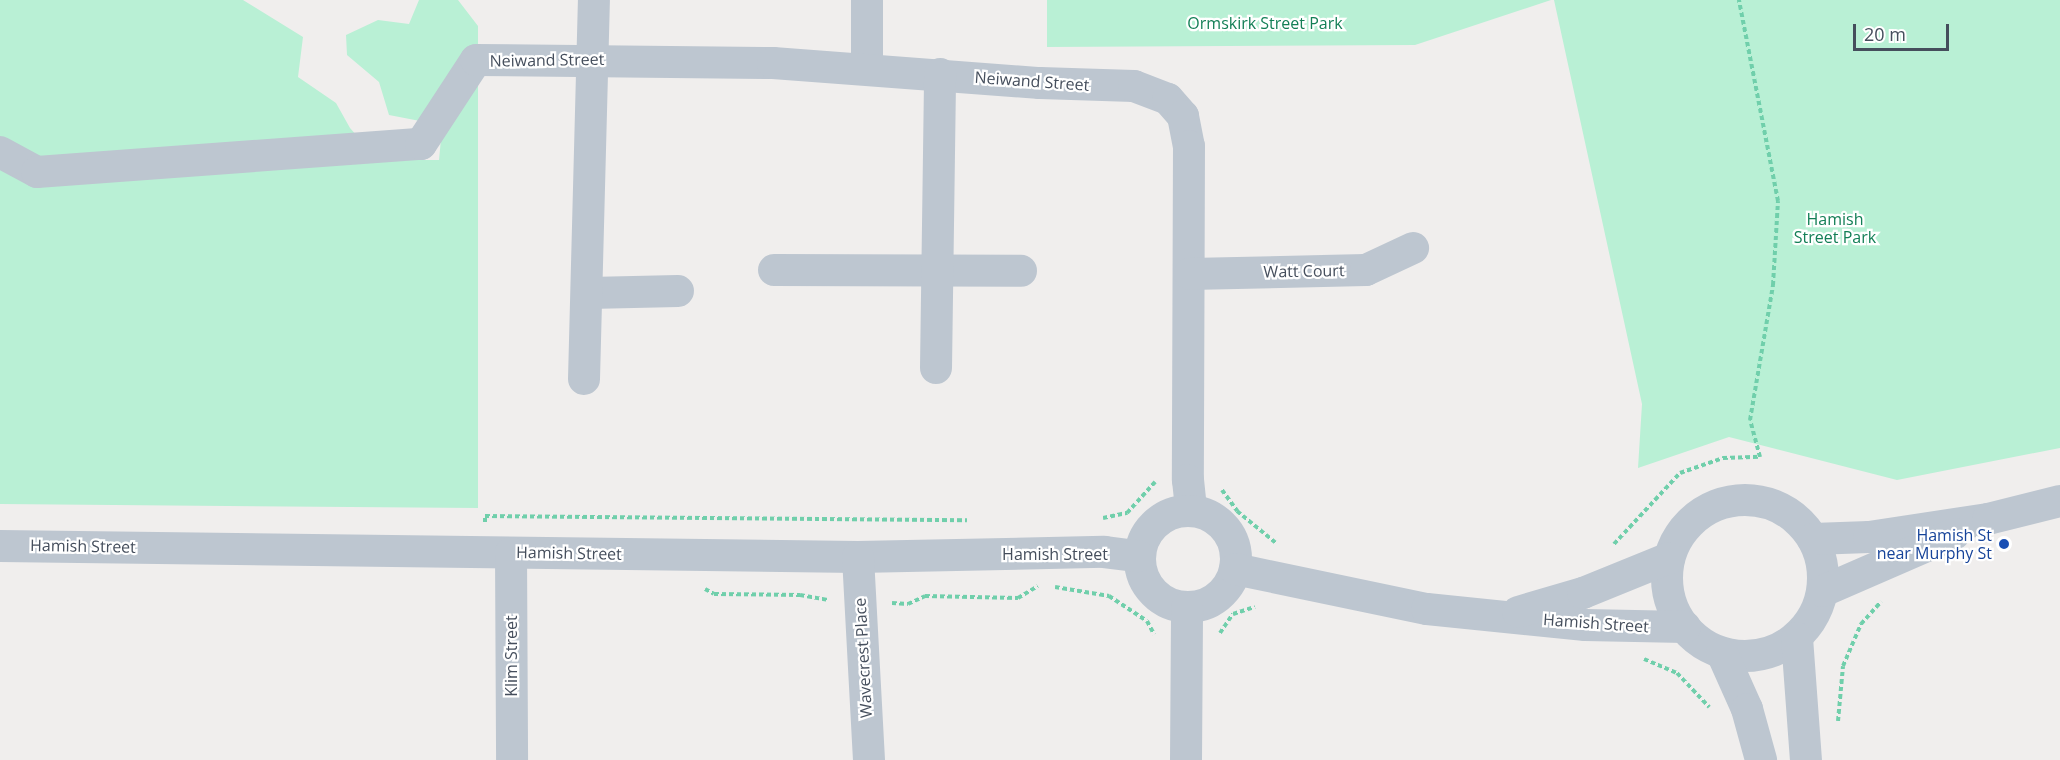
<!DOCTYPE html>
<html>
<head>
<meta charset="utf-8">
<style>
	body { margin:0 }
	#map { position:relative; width:2060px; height:760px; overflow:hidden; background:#f0eeed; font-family:"Open Sans",sans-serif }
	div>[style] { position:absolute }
	.green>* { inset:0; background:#b9f0d5 }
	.path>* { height:4px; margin-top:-2px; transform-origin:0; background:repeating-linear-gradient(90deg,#70cfab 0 4.5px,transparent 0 7.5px) }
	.minor>* { height:32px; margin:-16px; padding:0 16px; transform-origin:16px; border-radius:16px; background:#bdc6d0 }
	.minor>.ring { margin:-16px; padding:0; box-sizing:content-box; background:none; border:32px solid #bdc6d0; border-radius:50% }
	.dots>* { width:16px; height:16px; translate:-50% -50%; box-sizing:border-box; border:3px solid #fff; border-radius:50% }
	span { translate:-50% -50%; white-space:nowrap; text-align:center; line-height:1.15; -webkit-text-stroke:4.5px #fff; paint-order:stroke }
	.park-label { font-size:16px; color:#137f56 }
	.street-label { font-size:16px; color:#454e5c }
	.transit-label { font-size:16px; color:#164399 }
	.right { translate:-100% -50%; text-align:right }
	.scale { position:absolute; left:1853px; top:24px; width:96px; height:27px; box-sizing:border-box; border:3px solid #454e5c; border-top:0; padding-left:8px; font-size:18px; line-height:21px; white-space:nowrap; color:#454e5c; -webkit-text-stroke:4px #fff; paint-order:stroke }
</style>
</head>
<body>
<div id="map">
	<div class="green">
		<i style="clip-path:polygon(0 0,243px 0,303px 37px,298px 77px,336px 103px,350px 128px,378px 160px,439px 160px,441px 139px,420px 121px,389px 115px,379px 82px,347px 55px,346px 35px,378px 20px,409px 24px,419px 0,458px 0,478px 26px,478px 508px,0 504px)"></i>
		<i style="clip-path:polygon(1047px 0,1551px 0,1415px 45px,1047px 47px)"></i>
		<i style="clip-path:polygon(1554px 0,2060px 0,2060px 448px,1897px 480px,1729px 437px,1638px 468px,1642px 404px)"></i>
	</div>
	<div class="path">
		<i style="left:1222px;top:490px;width:26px;rotate:54deg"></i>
		<i style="left:1237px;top:511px;width:50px;rotate:39.4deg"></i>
		<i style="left:1103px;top:518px;width:25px;rotate:-12deg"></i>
		<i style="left:1127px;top:513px;width:42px;rotate:-47.9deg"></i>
		<i style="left:485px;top:522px;width:6px;rotate:-90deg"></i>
		<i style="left:485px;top:516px;width:482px;rotate:0.5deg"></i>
		<i style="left:1614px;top:544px;width:97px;rotate:-47.1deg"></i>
		<i style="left:1680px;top:473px;width:46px;rotate:-19.2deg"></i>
		<i style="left:1723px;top:458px;width:37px;rotate:-2deg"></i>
		<i style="left:1760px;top:457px;width:38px;rotate:-105deg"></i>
		<i style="left:1750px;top:420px;width:137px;rotate:-80.3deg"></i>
		<i style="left:1773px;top:285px;width:84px;rotate:-86.6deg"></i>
		<i style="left:1778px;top:201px;width:205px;rotate:-101deg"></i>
		<i style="left:1055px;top:587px;width:55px;rotate:9.5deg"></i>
		<i style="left:1109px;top:596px;width:45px;rotate:33.3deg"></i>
		<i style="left:1147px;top:621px;width:15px;rotate:62deg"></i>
		<i style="left:705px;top:589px;width:10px;rotate:29deg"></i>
		<i style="left:714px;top:594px;width:86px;rotate:0.7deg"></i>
		<i style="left:800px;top:595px;width:28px;rotate:10deg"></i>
		<i style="left:892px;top:603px;width:16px;rotate:4deg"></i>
		<i style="left:908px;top:604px;width:19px;rotate:-25deg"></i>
		<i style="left:925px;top:596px;width:93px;rotate:1.2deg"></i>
		<i style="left:1018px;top:598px;width:23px;rotate:-31deg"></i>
		<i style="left:1220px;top:633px;width:23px;rotate:-56deg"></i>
		<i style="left:1233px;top:614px;width:23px;rotate:-18deg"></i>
		<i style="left:1644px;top:659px;width:36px;rotate:23deg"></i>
		<i style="left:1677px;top:673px;width:47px;rotate:46.7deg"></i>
		<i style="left:1838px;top:721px;width:55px;rotate:-84.8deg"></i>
		<i style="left:1843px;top:666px;width:46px;rotate:-66.8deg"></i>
		<i style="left:1861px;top:624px;width:30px;rotate:-48deg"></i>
	</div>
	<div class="minor">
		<i style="left:867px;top:68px;width:68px;rotate:-90deg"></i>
		<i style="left:0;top:152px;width:42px;rotate:28.4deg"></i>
		<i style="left:37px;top:172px;width:385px;rotate:-4.2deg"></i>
		<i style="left:421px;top:144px;width:100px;rotate:-56.8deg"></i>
		<i style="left:476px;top:60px;width:297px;rotate:0.6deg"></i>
		<i style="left:773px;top:63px;width:268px;rotate:4.3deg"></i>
		<i style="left:1040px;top:83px;width:94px;rotate:1.8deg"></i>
		<i style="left:1134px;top:86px;width:36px;rotate:21deg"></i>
		<i style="left:1168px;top:99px;width:23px;rotate:49deg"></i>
		<i style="left:1183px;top:116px;width:31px;rotate:79deg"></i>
		<i style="left:1189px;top:146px;width:334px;rotate:90.2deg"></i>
		<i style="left:1188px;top:480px;width:30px;rotate:84deg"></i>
		<i style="left:774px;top:270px;width:247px;rotate:0.2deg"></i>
		<i style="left:1190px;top:274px;width:176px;rotate:-1.3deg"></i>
		<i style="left:1366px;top:270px;width:52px;rotate:-25.1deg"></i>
		<i style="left:589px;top:293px;width:89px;rotate:-1.3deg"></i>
		<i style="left:936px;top:368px;width:294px;rotate:-89.2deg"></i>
		<i style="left:584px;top:379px;width:379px;rotate:-88.5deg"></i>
		<i class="ring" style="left:1667px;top:500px;width:124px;height:124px"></i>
		<i class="ring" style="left:1140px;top:511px;width:64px;height:64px"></i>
		<i style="left:1813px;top:539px;width:56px;rotate:-2deg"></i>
		<i style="left:1869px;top:537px;width:120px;rotate:-8.6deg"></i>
		<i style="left:1988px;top:519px;width:74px;rotate:-14deg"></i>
		<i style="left:0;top:546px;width:858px;rotate:0.73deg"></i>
		<i style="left:858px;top:557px;width:246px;rotate:-1.2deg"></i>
		<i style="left:1104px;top:552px;width:35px;rotate:7deg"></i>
		<i style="left:511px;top:553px;width:207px;rotate:89.7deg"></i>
		<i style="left:858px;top:557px;width:203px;rotate:86.9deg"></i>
		<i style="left:1235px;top:569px;width:196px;rotate:11.8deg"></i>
		<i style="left:1427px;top:609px;width:159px;rotate:5.8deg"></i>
		<i style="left:1585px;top:625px;width:100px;rotate:1.1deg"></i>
		<i style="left:1823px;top:591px;width:143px;rotate:-23.5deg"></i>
		<i style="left:1518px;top:612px;width:68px;rotate:-16.3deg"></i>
		<i style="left:1583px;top:593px;width:93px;rotate:-22.1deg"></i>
		<i style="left:1797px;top:638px;width:122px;rotate:85.8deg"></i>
		<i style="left:1722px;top:653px;width:61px;rotate:65.9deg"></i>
		<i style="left:1747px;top:709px;width:53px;rotate:74.6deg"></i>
		<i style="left:1186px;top:760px;width:152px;rotate:-89.6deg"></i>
	</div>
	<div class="dots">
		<i style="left:2004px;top:544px;background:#1a4fb4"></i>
	</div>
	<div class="park-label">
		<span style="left:1265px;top:23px">Ormskirk Street Park</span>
		<span style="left:1835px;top:228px">Hamish<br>Street Park</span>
	</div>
	<div class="street-label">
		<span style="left:547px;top:60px;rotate:-1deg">Neiwand Street</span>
		<span style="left:1032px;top:81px;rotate:4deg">Neiwand Street</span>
		<span style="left:1304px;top:271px;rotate:-1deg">Watt Court</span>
		<span style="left:83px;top:546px;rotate:1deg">Hamish Street</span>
		<span style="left:569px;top:553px;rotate:1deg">Hamish Street</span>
		<span style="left:1055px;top:554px">Hamish Street</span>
		<span style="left:1596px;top:623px;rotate:4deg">Hamish Street</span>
		<span style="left:511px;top:656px;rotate:-90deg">Klim Street</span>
		<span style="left:863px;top:658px;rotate:-93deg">Wavecrest Place</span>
	</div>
	<div class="transit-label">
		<span class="right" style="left:1992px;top:544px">Hamish St<br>near Murphy St</span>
	</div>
	<div class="scale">20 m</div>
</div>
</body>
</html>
